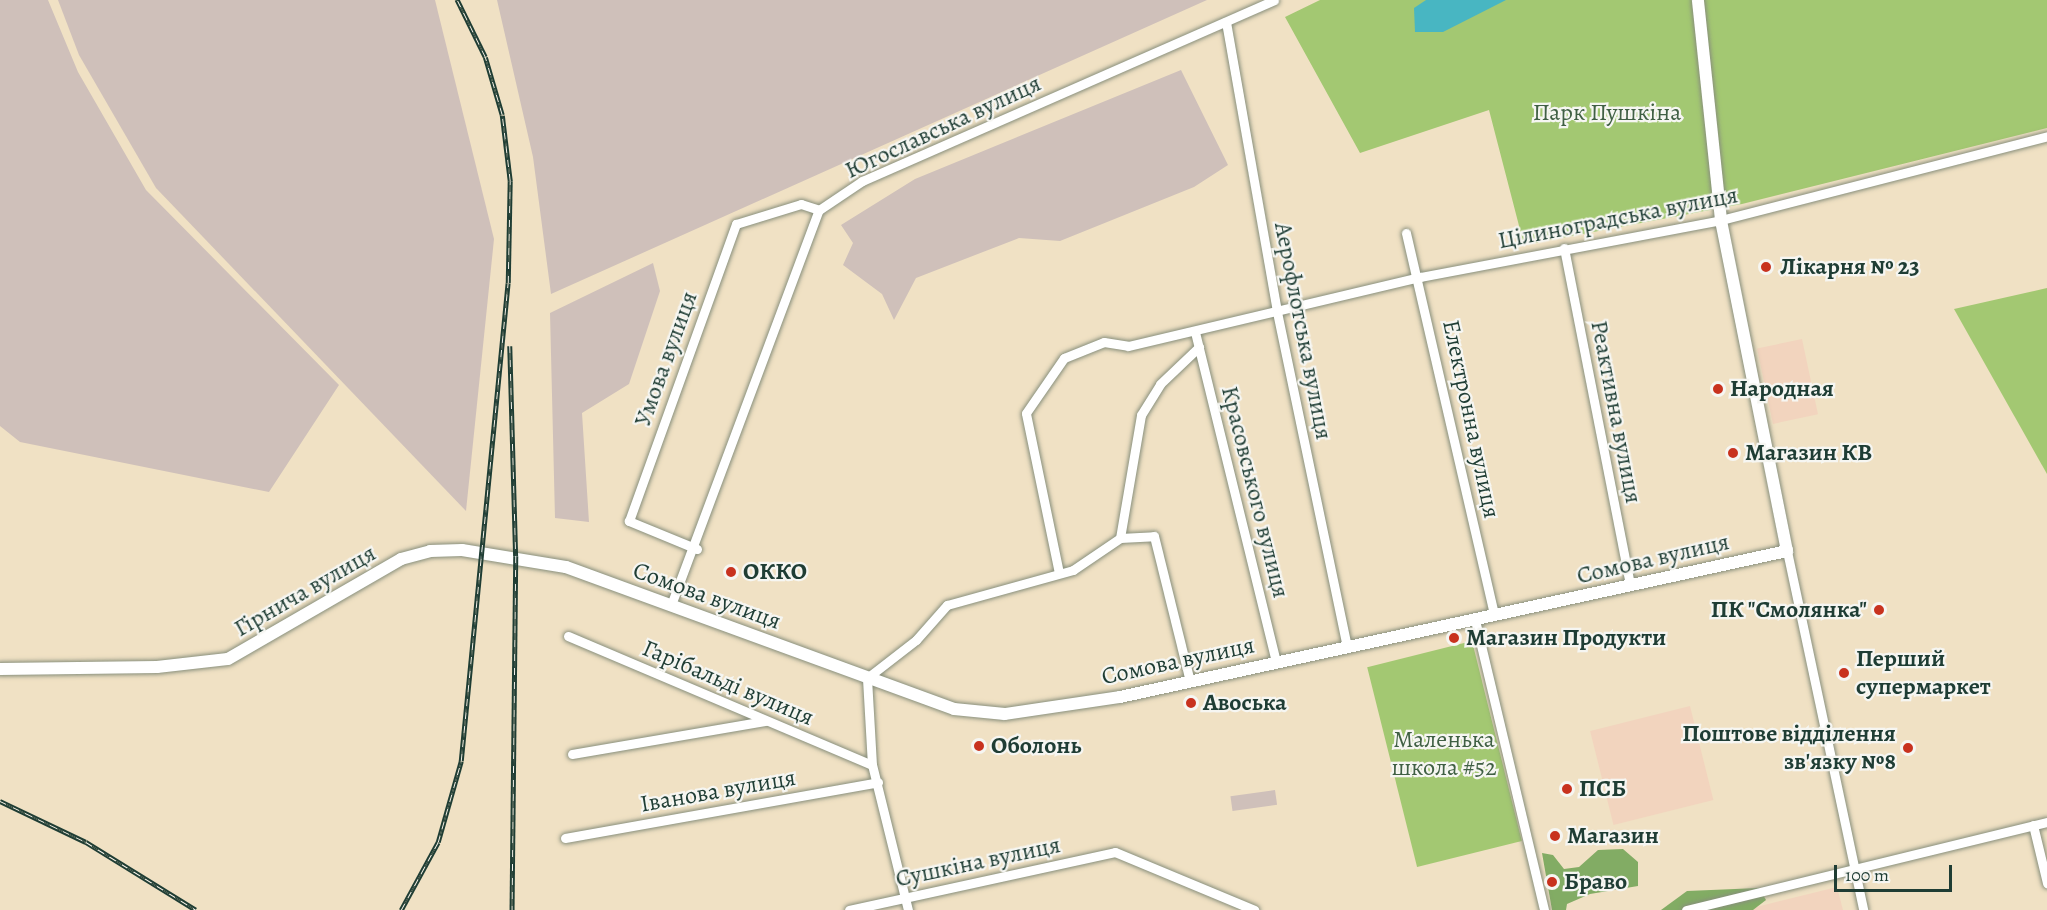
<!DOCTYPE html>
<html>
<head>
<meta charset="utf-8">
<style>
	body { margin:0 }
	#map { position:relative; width:2047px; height:910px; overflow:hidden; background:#f0e1c4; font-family:Alegreya,serif }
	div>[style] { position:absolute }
	.built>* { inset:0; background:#f2d4be; transform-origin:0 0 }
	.industrial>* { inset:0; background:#cfc0ba; transform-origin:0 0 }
	.green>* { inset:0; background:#a3c872; transform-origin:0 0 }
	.forest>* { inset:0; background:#82ac64 }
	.water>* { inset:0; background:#48b6c2 }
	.roads { filter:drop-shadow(0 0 2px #888f7c) drop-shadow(0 0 2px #888f7c) }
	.minor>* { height:9px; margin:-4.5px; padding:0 4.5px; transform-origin:4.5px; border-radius:4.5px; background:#fff }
	.major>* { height:12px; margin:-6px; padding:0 6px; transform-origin:6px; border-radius:6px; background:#fff }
	.rail>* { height:4.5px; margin-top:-2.25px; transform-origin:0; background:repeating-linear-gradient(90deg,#f6f6f2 0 7px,#1f3d34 0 14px); box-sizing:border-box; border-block:2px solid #1f3d34 }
	.dots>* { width:16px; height:16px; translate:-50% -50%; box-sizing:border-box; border:3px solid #f6f6f2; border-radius:50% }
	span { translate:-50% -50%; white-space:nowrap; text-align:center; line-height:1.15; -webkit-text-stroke:4.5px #f6f6f2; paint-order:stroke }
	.park-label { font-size:24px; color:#406044 }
	.street-label { font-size:24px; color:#1f3d34 }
	.poi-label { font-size:24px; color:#1f3d34; font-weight:700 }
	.left { translate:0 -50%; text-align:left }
	.right { translate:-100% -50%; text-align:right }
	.scale { position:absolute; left:1834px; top:865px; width:118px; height:27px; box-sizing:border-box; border:3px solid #1f3d34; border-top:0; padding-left:8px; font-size:18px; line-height:21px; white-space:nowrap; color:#1f3d34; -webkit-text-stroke:4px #f6f6f2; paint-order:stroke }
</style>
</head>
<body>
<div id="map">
	<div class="built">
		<i style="left:1802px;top:339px;width:77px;height:46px;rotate:78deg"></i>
		<i style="left:1690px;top:706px;width:97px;height:103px;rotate:76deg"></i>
		<i style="clip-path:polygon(1837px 887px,1843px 910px,1744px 910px)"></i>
	</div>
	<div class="industrial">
		<i style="clip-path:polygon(0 0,48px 0,78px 72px,146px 190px,339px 385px,269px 492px,20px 442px,0 426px)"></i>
		<i style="clip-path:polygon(58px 0,435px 0,494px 239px,466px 511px,156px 188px,79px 55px)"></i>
		<i style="clip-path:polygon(497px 0,1207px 0,551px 294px,533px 157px)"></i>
		<i style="clip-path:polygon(1181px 70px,1228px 165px,1194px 187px,1060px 241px,1019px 238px,916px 278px,894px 320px,882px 294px,843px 265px,853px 243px,841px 225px,915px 179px)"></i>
		<i style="clip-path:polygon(653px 263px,660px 291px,629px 384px,582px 413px,589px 522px,555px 518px,550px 313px)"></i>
		<i style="left:1275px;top:790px;width:15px;height:45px;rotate:82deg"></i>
	</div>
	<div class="green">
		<i style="clip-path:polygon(1320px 0,2047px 0,2047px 128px,1742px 204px,1524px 245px,1489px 110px,1360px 153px,1285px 17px)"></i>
		<i style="clip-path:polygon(2047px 288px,2047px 474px,1954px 309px)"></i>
		<i style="left:1472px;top:641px;width:206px;height:108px;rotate:76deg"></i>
	</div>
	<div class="forest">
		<i style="clip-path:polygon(1623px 849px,1638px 862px,1638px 886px,1590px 894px,1567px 904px,1566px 910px,1552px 910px,1542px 853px,1553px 855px,1564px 869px,1579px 867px,1598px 850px)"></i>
		<i style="clip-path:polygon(1759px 888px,1766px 900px,1753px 910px,1661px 910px,1687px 891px)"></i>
	</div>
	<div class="water">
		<i style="clip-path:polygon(1426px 0,1506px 0,1443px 32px,1415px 32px,1414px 8px)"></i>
	</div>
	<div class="roads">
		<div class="minor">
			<i style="left:1226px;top:22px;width:294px;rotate:80deg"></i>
			<i style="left:1277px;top:312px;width:341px;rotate:78.2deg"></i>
			<i style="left:1406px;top:233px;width:392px;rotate:77deg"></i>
			<i style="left:1564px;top:248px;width:342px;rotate:78.9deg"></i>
			<i style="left:1195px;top:332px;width:339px;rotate:76.2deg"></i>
			<i style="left:1120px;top:538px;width:125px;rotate:-80.3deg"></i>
			<i style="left:1141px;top:415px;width:36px;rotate:-58deg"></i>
			<i style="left:1160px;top:384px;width:54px;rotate:-43.5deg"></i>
			<i style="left:697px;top:549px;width:74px;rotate:-157.6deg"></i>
			<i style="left:629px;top:521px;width:316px;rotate:-70.2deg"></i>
			<i style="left:736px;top:224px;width:68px;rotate:-17.1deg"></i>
			<i style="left:801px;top:204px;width:19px;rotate:18deg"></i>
			<i style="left:1787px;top:551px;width:367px;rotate:78deg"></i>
			<i style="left:1059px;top:573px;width:163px;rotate:-101.7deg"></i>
			<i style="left:1026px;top:413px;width:67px;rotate:-55.4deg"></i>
			<i style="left:1064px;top:358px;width:43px;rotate:-21.8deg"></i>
			<i style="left:1104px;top:342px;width:24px;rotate:9deg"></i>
			<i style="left:1128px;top:346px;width:300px;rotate:-13.3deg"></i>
			<i style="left:1420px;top:277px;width:306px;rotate:-10.7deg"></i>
			<i style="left:1721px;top:220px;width:337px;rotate:-14.4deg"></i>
			<i style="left:671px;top:605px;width:422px;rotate:-69.5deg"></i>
			<i style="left:819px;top:210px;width:52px;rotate:-34deg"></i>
			<i style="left:862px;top:181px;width:450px;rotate:-23.7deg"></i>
			<i style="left:1475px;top:620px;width:298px;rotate:76.6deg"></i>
			<i style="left:568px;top:636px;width:330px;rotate:23deg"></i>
			<i style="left:572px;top:754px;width:197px;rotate:-9.7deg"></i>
			<i style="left:2033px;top:825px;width:60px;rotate:76.4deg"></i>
			<i style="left:565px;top:838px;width:318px;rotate:-10.1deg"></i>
			<i style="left:849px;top:910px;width:272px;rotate:-12.3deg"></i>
			<i style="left:1115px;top:852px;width:151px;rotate:22.6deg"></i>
			<i style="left:908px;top:910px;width:149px;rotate:-103.9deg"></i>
			<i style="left:872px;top:765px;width:87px;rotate:-93.3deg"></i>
			<i style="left:867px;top:678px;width:62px;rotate:-37.8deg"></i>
			<i style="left:916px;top:640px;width:47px;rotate:-48.5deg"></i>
			<i style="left:947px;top:605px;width:131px;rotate:-15.5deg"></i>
			<i style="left:1073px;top:570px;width:57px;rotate:-34.2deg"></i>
			<i style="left:1120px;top:538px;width:34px;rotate:-3deg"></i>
			<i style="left:1154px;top:536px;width:149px;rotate:76.1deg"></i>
			<i style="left:1686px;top:910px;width:372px;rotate:-13.7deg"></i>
		</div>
		<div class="major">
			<i style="left:0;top:669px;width:157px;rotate:-0.7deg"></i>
			<i style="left:157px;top:667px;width:71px;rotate:-6.4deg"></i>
			<i style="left:228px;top:659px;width:200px;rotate:-30deg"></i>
			<i style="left:401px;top:559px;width:30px;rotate:-15deg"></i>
			<i style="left:430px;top:551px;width:32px;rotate:-2deg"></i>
			<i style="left:462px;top:550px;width:105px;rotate:9.3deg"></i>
			<i style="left:566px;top:567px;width:413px;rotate:20.1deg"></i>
			<i style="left:954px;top:709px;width:51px;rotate:5.6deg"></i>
			<i style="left:1005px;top:714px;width:116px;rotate:-8.4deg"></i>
			<i style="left:1120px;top:697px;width:683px;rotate:-12.35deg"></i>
			<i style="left:1787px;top:551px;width:338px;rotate:-101.3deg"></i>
			<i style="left:1721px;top:220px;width:221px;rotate:-96deg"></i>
		</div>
	</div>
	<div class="rail">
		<i style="left:510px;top:346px;width:210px;rotate:88.4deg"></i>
		<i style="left:516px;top:556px;width:354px;rotate:90.6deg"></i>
		<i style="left:0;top:801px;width:95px;rotate:25.5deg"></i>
		<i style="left:86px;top:842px;width:129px;rotate:31.7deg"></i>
		<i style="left:401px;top:910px;width:77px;rotate:-61.4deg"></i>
		<i style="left:438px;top:842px;width:84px;rotate:-74.1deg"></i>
		<i style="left:461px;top:761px;width:480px;rotate:-84.4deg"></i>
		<i style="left:508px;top:283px;width:102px;rotate:-88.9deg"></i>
		<i style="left:510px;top:181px;width:66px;rotate:-96.9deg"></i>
		<i style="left:502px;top:115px;width:60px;rotate:-106.3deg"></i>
		<i style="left:485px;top:57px;width:64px;rotate:-116.2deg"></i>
	</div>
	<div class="dots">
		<i style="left:1766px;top:267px;background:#c8321e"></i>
		<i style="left:1718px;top:389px;background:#c8321e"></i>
		<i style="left:1733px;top:453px;background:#c8321e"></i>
		<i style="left:731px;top:572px;background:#c8321e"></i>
		<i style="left:1879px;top:610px;background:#c8321e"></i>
		<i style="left:1454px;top:638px;background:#c8321e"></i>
		<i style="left:1844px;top:673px;background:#c8321e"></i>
		<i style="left:1191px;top:703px;background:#c8321e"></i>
		<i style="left:979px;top:746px;background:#c8321e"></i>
		<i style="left:1908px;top:748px;background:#c8321e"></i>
		<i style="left:1567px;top:789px;background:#c8321e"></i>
		<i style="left:1555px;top:836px;background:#c8321e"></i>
		<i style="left:1552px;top:882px;background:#c8321e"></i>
	</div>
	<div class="park-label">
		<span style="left:1607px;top:113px">Парк Пушкіна</span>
		<span style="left:1444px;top:754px">Маленька<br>школа #52</span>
	</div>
	<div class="street-label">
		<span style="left:943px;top:127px;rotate:-25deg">Югославська вулиця</span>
		<span style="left:1618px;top:218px;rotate:-11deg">Цілиноградська вулиця</span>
		<span style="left:1303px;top:331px;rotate:79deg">Аерофлотська вулиця</span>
		<span style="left:666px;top:359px;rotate:-70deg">Умова вулиця</span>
		<span style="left:1616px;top:412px;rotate:79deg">Реактивна вулиця</span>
		<span style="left:1471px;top:419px;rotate:78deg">Електронна вулиця</span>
		<span style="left:1255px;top:492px;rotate:76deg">Красовського вулиця</span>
		<span style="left:1653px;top:559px;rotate:-13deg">Сомова вулиця</span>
		<span style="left:305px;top:591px;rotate:-30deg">Гірнича вулиця</span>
		<span style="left:707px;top:596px;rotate:20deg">Сомова вулиця</span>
		<span style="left:1178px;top:661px;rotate:-12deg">Сомова вулиця</span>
		<span style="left:728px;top:683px;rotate:23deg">Гарібальді вулиця</span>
		<span style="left:718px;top:791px;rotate:-10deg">Іванова вулиця</span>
		<span style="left:978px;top:862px;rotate:-12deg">Сушкіна вулиця</span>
	</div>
	<div class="poi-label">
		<span class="left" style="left:1780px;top:267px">Лікарня № 23</span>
		<span class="left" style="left:1730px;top:389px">Народная</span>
		<span class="left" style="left:1745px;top:453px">Магазин КВ</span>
		<span class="left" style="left:743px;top:572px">ОККО</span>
		<span class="right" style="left:1867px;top:610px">ПК "Смолянка"</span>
		<span class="left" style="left:1466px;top:638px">Магазин Продукти</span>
		<span class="left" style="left:1856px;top:673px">Перший<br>супермаркет</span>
		<span class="left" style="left:1203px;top:703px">Авоська</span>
		<span class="right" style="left:1896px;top:748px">Поштове відділення<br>зв'язку №8</span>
		<span class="left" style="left:991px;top:746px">Оболонь</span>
		<span class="left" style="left:1579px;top:789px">ПСБ</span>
		<span class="left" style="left:1567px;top:836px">Магазин</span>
		<span class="left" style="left:1564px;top:882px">Браво</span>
	</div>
	<div class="scale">100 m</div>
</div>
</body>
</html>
